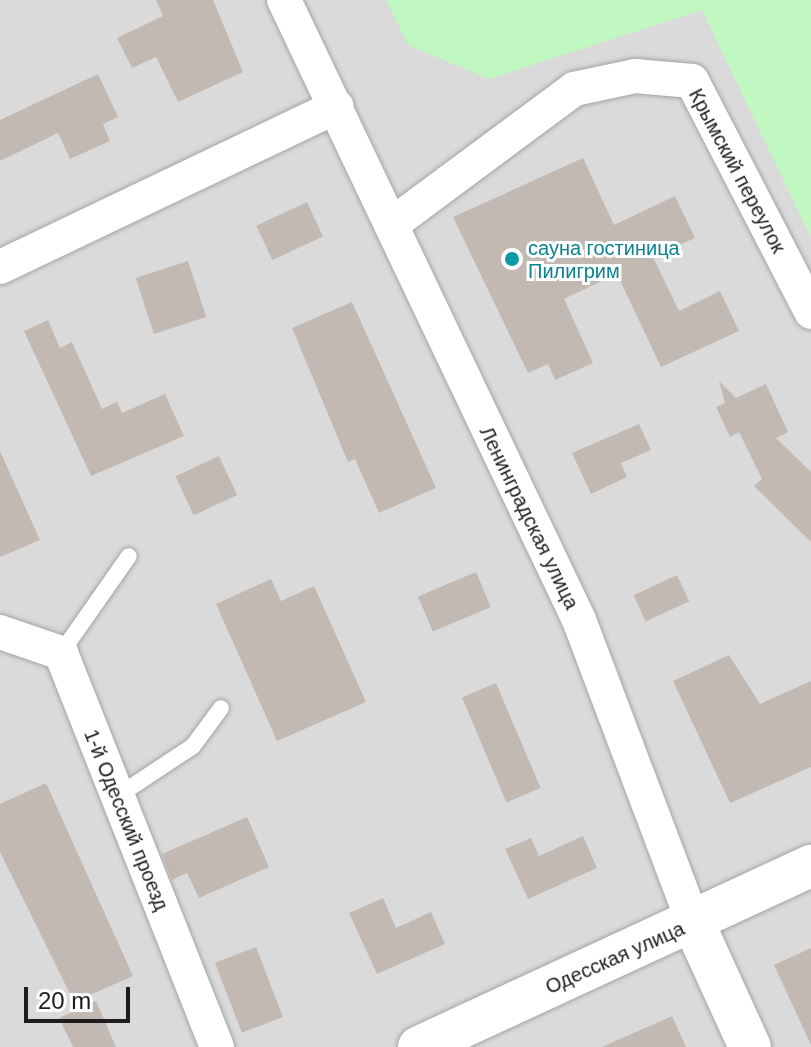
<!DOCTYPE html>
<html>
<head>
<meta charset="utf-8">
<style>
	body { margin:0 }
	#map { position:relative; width:811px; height:1047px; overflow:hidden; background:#eeeae3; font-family:Helvetica,sans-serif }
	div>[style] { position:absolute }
	.residential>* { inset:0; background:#dbdada; transform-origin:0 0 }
	.park>* { inset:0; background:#c1f7c1 }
	.building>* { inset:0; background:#c3b9b3; transform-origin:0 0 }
	.roads { filter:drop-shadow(0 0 2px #a4a4a4) drop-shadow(0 0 2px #a4a4a4) }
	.service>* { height:16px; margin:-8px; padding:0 8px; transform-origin:8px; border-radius:8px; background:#fff }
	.minor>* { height:34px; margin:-17px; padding:0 17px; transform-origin:17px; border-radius:17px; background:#fff }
	.tertiary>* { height:42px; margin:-21px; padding:0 21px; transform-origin:21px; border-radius:21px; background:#fff }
	.dots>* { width:22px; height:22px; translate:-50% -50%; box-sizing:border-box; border:4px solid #fff; border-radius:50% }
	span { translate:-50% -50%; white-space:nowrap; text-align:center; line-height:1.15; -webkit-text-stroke:6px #fff; paint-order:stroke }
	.street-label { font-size:20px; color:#1d1d1d }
	.culture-label { font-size:20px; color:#0d838f }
	.left { translate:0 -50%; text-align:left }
	.scale { position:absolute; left:24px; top:987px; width:106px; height:36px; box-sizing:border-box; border:4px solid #1d1d1d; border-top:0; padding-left:10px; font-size:24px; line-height:28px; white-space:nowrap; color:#1d1d1d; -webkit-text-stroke:6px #fff; paint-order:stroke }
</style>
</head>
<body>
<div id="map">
	<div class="residential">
		<i style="left:0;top:0;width:811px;height:1047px"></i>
	</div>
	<div class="park">
		<i style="clip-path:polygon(386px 0,811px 0,811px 238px,702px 10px,489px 79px,408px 45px)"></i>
	</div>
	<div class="building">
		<i style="clip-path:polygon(156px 0,213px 0,243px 72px,178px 102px,156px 57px,132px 68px,117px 38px,163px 16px)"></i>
		<i style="clip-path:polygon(98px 74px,118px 117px,103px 124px,110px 141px,70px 159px,58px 133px,0 161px,0 120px)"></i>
		<i style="clip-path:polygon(583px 158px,614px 225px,675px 196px,695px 238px,653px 257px,679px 311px,720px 291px,739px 331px,661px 367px,617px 274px,564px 299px,593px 363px,555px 380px,548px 364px,528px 373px,453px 217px)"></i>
		<i style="left:307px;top:202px;width:38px;height:56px;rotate:65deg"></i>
		<i style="left:188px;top:261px;width:59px;height:55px;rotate:72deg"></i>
		<i style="clip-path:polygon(352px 302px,436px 488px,379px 513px,355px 459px,348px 462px,292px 328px)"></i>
		<i style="clip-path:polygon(48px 320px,60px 348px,72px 342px,102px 409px,117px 402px,122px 413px,165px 394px,184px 436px,91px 476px,24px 331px)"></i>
		<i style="clip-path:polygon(719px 381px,736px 398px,766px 384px,788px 432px,776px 438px,811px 472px,811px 542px,754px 486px,762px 479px,739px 432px,730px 437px,716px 407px,725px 403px)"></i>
		<i style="clip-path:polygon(639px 424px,651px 450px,621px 463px,627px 477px,591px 494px,572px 453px)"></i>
		<i style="clip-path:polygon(0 451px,40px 540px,0 557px)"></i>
		<i style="left:219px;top:456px;width:43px;height:48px;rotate:65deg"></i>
		<i style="left:476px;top:572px;width:38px;height:63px;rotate:67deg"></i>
		<i style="left:677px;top:575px;width:29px;height:48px;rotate:65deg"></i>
		<i style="clip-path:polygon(271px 579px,281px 601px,314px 586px,366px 702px,277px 741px,216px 604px)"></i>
		<i style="clip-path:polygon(729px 655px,760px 704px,811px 681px,811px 767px,730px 803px,673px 681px)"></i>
		<i style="left:496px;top:683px;width:114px;height:37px;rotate:67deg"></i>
		<i style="clip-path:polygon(46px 783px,133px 976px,74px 1002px,0 852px,0 804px)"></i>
		<i style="clip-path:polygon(247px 817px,269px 867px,199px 898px,187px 873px,172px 880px,162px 854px)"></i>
		<i style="clip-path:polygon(583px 836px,597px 868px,528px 899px,505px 849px,531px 838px,539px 856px)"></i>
		<i style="clip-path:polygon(383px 898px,396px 928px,431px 912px,445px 944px,377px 974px,349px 913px)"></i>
		<i style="left:256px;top:947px;width:75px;height:44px;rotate:69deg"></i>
		<i style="clip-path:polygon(811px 948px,811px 1045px,774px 965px)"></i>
		<i style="clip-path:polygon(96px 1001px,116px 1047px,73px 1047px,59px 1018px)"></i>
		<i style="clip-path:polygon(672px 1016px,686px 1047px,602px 1047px)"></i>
	</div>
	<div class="roads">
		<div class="service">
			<i style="left:61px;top:653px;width:118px;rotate:-55deg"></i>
			<i style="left:116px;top:797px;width:92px;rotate:-33.5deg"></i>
			<i style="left:193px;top:746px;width:47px;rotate:-53.6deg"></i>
		</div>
		<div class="minor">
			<i style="left:284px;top:0;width:687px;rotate:64.55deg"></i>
			<i style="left:579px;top:620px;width:323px;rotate:69.3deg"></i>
			<i style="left:391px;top:225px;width:228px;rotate:-36.6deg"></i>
			<i style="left:574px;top:89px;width:62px;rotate:-12deg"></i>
			<i style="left:635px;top:76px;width:57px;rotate:5deg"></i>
			<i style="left:692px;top:81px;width:260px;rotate:62.7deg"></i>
			<i style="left:0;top:267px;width:373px;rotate:-25.5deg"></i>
			<i style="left:0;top:632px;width:65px;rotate:19deg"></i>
			<i style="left:61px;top:653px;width:424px;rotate:68.4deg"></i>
		</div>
		<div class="tertiary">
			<i style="left:693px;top:922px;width:137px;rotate:65.5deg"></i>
			<i style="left:419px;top:1047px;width:432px;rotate:-24.8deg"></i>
		</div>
	</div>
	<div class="dots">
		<i style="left:512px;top:259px;background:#0f9aa8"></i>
	</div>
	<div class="street-label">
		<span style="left:737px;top:171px;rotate:62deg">Крымский переулок</span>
		<span style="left:529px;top:518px;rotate:64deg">Ленинградская улица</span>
		<span style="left:126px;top:820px;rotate:68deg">1-й Одесский проезд</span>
		<span style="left:615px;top:958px;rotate:-24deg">Одесская улица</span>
	</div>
	<div class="culture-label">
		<span class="left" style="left:528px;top:260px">сауна гостиница<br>Пилигрим</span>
	</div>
	<div class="scale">20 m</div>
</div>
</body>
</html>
